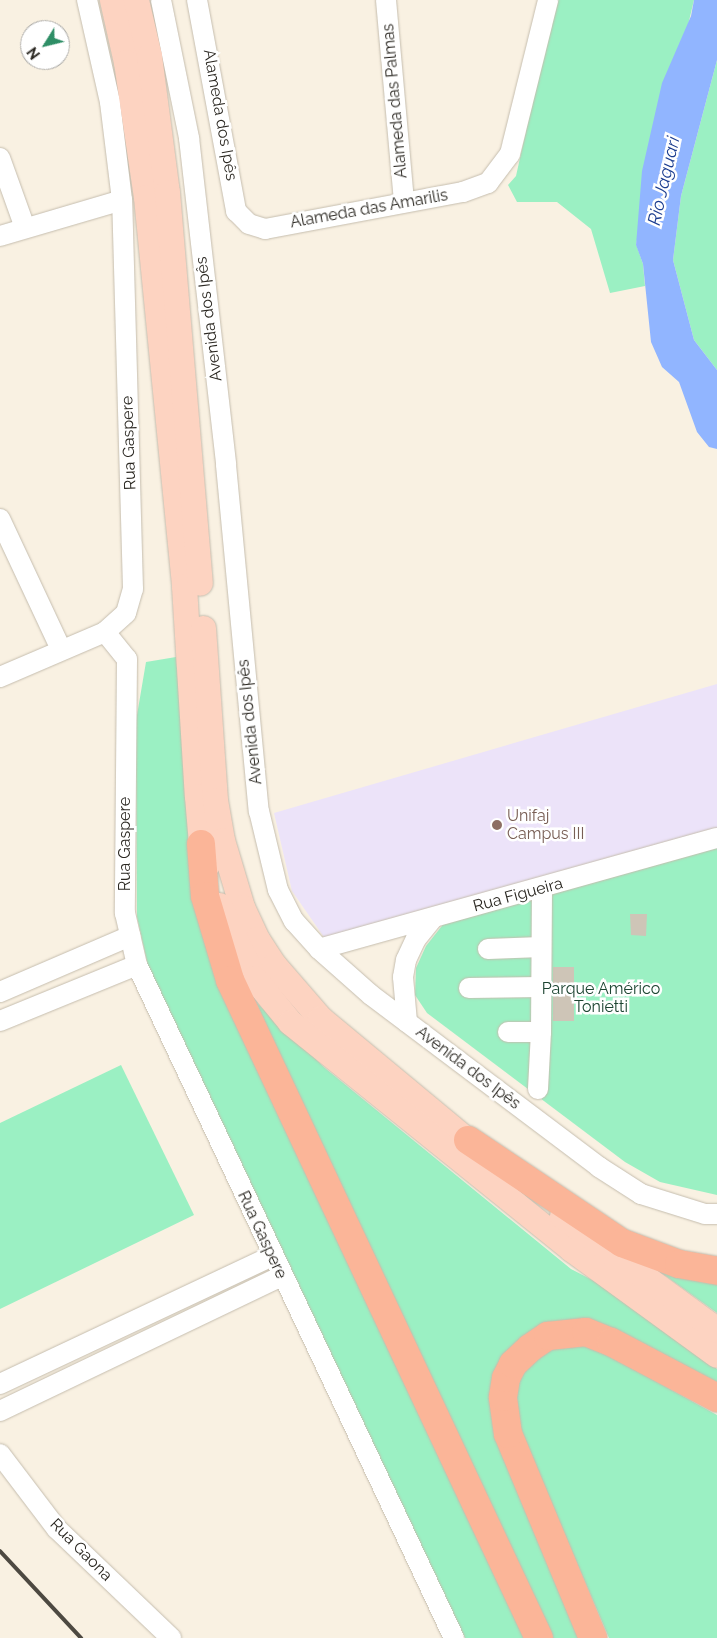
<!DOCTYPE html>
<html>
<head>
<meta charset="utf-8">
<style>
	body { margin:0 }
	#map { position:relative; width:717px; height:1638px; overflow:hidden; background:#f9f1e2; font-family:Raleway,sans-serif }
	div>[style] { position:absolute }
	.education>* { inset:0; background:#ece3f9 }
	.green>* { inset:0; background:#9bf0c3 }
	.water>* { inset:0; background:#91b5ff }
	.building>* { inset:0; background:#cec5b7; transform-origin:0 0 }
	.roads { filter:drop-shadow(0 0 1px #c5bdae) drop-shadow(0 0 1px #c5bdae) }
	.minor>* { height:20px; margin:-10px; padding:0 10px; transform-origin:10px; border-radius:10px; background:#fff }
	.major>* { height:25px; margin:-12.5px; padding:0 12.5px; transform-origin:12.5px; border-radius:12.5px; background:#fdd3c1 }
	.highway>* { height:28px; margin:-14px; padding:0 14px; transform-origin:14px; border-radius:14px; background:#fbb598 }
	.rail>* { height:4px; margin:-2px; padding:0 2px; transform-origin:2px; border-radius:2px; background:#4d4941 }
	.dots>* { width:14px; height:14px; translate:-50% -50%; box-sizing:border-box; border:2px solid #fff; border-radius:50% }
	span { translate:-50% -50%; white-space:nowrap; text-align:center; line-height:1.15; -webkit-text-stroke:5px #fff; paint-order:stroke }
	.street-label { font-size:16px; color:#2a2721 }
	.education-label { font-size:16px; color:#785e54 }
	.left { translate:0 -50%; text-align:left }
	.park-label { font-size:16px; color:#1c4431 }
	.water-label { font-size:18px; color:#1a3c8f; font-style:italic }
	.north { position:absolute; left:20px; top:20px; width:50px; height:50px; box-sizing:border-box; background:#fff; border:1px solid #aaa9a6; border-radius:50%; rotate:234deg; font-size:14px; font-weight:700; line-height:20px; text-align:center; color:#2a2721 }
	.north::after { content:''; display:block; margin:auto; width:18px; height:22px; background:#2e8e66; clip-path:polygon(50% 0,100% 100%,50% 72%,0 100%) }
</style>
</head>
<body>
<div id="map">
	<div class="education">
		<i style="clip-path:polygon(717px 684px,717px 836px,328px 943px,292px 891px,274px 813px)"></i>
	</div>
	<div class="green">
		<i style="clip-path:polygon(555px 0,694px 0,636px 244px,643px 264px,645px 286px,610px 293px,591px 229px,557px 202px,517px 202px,508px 185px,516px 176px)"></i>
		<i style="clip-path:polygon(717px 60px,717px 370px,694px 340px,673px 260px,681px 196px)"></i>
		<i style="clip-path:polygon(176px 657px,198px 911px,529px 1638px,465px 1638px,150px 975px,137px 917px,136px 721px,146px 662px)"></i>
		<i style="clip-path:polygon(717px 843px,717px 1195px,660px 1182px,625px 1162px,427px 1013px,415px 995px,416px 968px,426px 946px,445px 922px)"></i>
		<i style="clip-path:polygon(256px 1002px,325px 1068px,571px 1269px,598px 1283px,717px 1369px,717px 1390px,586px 1322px,492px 1383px,582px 1638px,546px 1638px,422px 1372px)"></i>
		<i style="clip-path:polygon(121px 1065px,194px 1215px,0 1309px,0 1123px)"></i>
		<i style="clip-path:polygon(645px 1261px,717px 1277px,717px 1313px)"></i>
		<i style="clip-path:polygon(579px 1343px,596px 1348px,717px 1415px,717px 1638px,609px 1638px,516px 1421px,514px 1387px,532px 1360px,563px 1344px)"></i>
	</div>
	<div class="water">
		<i style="clip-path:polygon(694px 0,717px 0,717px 60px,681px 196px,673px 260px,694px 340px,717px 370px,717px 449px,709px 447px,697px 432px,679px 382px,662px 367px,651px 342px,643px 264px,636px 245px,642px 171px,662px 83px,691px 16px)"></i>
	</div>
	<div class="building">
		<i style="clip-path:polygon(630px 914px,647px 914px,646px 936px,631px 935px)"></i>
		<i style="left:553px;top:967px;width:21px;height:54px"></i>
	</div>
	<div class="roads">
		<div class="minor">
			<i style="left:161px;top:0;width:141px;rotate:78.5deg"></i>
			<i style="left:189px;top:138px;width:329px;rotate:83.5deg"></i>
			<i style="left:226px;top:465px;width:348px;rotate:84.6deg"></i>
			<i style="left:259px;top:811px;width:81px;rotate:76.5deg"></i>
			<i style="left:278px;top:890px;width:35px;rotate:63deg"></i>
			<i style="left:294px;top:921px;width:38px;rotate:48deg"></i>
			<i style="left:319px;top:949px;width:69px;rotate:41.5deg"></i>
			<i style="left:371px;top:995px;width:286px;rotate:37deg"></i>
			<i style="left:599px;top:1167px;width:50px;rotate:32.7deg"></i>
			<i style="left:641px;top:1194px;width:67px;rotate:17.4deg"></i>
			<i style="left:705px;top:1214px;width:12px"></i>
			<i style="left:197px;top:0;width:215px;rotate:79.5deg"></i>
			<i style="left:236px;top:211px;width:18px;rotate:45deg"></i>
			<i style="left:249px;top:224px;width:17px;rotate:17deg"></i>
			<i style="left:265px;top:229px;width:201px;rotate:-10.6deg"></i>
			<i style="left:463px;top:192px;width:27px;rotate:-20deg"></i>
			<i style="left:488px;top:183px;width:36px;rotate:-53deg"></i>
			<i style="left:510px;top:154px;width:159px;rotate:-76.1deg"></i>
			<i style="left:386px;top:0;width:203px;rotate:84.9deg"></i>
			<i style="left:0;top:158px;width:74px;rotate:70.3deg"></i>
			<i style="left:0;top:236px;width:127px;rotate:-16.4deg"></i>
			<i style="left:0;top:519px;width:144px;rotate:64.9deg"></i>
			<i style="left:105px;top:632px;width:35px;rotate:51deg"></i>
			<i style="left:127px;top:659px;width:254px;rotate:90.5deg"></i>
			<i style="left:125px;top:913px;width:53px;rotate:77deg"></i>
			<i style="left:137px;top:965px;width:744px;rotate:64.78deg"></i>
			<i style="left:0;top:677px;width:114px;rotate:-23.2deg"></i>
			<i style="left:105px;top:632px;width:28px;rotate:-42deg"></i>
			<i style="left:126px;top:613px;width:25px;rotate:-74deg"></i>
			<i style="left:133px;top:589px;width:389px;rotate:-91.6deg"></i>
			<i style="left:122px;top:200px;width:99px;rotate:-97deg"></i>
			<i style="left:110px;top:102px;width:105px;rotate:-102.7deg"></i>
			<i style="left:319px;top:949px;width:413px;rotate:-15.6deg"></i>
			<i style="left:488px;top:949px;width:53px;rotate:-2.2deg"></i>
			<i style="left:469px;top:988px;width:72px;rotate:-0.8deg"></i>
			<i style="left:0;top:992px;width:142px;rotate:-23.3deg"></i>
			<i style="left:0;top:1021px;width:148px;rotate:-22.2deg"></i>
			<i style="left:407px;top:1022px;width:45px;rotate:-95.1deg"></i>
			<i style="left:403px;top:977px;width:17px;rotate:-80deg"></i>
			<i style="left:406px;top:960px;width:23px;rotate:-65deg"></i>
			<i style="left:416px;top:939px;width:27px;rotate:-51deg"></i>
			<i style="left:508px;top:1032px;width:33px"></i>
			<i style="left:541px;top:1032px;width:143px;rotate:-89.6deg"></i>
			<i style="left:538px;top:1089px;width:57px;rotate:-87deg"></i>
			<i style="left:0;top:1384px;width:301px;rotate:-25.2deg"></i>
			<i style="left:0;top:1411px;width:313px;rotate:-25.6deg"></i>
			<i style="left:0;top:1454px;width:94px;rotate:52.8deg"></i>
			<i style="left:57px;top:1529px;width:158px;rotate:43.7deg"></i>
		</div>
		<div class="major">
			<i style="left:112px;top:0;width:64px;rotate:77.3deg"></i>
			<i style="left:126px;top:62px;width:136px;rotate:81.6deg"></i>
			<i style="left:146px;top:197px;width:391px;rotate:84.4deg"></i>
			<i style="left:184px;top:586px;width:210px;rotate:86.5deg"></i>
			<i style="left:197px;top:796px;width:48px;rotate:85.2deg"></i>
			<i style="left:201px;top:844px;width:21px;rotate:73deg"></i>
			<i style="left:136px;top:0;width:57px;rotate:76.9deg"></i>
			<i style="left:149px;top:56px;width:137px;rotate:82.5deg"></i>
			<i style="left:167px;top:192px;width:392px;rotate:85.2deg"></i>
			<i style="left:203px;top:628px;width:172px;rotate:86deg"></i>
			<i style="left:215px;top:800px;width:41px;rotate:80.1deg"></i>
			<i style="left:222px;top:840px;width:70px;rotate:73.4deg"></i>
			<i style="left:242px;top:907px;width:35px;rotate:65deg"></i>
			<i style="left:257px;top:939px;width:31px;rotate:57deg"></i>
			<i style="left:274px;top:965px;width:70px;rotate:49deg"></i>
			<i style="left:320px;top:1018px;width:213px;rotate:39.7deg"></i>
			<i style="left:219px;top:905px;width:81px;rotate:64.4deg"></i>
			<i style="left:254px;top:978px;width:57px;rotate:50.7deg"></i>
			<i style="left:290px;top:1022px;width:361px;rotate:38.9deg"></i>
			<i style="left:571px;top:1249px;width:180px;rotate:36deg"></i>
			<i style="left:562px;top:1216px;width:192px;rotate:36.3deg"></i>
		</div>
		<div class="highway">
			<i style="left:201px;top:844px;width:52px;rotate:85.6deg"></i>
			<i style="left:205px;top:896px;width:88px;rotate:73.4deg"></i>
			<i style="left:230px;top:980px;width:727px;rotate:64.85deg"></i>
			<i style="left:468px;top:1140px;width:185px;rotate:33.8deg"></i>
			<i style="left:622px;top:1243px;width:61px;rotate:20.2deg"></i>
			<i style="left:679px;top:1264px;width:39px;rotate:10deg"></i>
			<i style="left:593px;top:1638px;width:221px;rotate:-112.6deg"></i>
			<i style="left:508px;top:1434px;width:37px;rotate:-98deg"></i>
			<i style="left:503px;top:1397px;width:19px;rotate:-81deg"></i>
			<i style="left:506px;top:1378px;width:16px;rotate:-63deg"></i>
			<i style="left:513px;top:1364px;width:23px;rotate:-43deg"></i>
			<i style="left:530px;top:1348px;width:22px;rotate:-34deg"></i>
			<i style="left:548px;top:1336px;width:38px;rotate:-6deg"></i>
			<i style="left:586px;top:1332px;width:27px;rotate:22deg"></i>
			<i style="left:611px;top:1342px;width:120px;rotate:27.8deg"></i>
		</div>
	</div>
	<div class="rail">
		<i style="left:0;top:1551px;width:119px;rotate:47deg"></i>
	</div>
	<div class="dots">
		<i style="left:497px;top:825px;background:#8d6e63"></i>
	</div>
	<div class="street-label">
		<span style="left:395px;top:101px;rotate:-95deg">Alameda das Palmas</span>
		<span style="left:220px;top:115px;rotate:80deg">Alameda dos Ipês</span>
		<span style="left:369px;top:209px;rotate:-10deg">Alameda das Amarilis</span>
		<span style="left:209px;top:319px;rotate:-97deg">Avenida dos Ipês</span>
		<span style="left:129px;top:443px;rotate:-92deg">Rua Gaspere</span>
		<span style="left:250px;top:722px;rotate:-96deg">Avenida dos Ipês</span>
		<span style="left:125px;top:844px;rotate:-90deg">Rua Gaspere</span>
		<span style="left:518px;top:895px;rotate:-15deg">Rua Figueira</span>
		<span style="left:468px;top:1068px;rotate:37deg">Avenida dos Ipês</span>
		<span style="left:262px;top:1235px;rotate:65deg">Rua Gaspere</span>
		<span style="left:81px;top:1550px;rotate:45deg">Rua Gaona</span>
	</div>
	<div class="education-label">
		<span class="left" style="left:507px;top:825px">Unifaj<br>Campus III</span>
	</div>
	<div class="park-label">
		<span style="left:601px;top:998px">Parque Américo<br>Tonietti</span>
	</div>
	<div class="water-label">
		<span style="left:664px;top:181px;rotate:-77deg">Rio Jaguari</span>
	</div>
	<div class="north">N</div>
</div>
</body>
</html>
